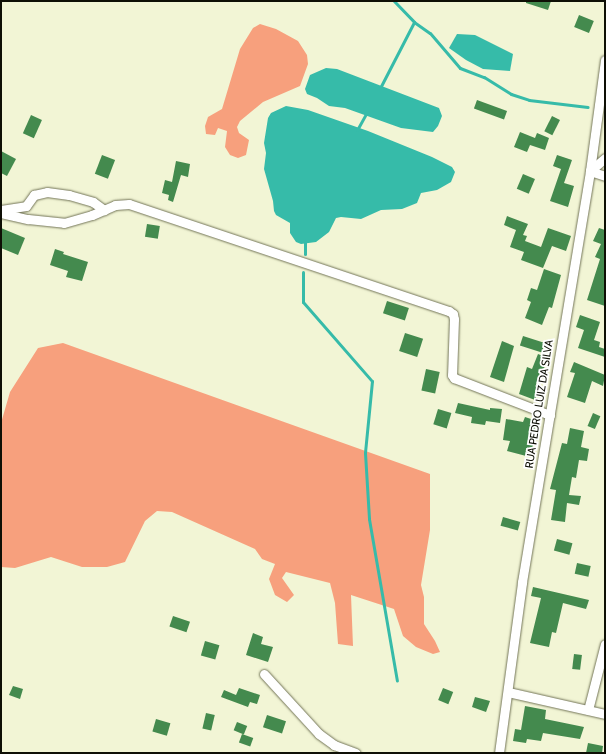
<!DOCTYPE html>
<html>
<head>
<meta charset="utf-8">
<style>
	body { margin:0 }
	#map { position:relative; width:606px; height:754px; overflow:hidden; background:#f2f5d5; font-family:Cabin,sans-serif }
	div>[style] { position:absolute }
	.forest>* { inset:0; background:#f7a07d }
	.water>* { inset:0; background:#36bba9 }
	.stream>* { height:3px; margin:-1.5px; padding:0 1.5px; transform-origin:1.5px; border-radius:1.5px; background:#36bba9 }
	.building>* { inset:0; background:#448a4e; transform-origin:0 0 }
	.roads { filter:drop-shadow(0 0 1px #737558) drop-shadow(0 0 1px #737558) }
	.minor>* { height:9px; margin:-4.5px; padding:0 4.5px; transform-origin:4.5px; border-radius:4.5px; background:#fff }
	span { translate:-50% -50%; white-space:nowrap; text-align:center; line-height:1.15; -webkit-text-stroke:3.5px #fff; paint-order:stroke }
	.street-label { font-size:11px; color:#0e0f05 }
	.frame { position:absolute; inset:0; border:2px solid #0e0f05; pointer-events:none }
</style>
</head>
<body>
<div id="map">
	<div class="forest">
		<i style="clip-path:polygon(260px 24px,276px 29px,298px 41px,307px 55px,308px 64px,300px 86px,263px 102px,240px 121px,237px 127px,239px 133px,249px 140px,246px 155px,238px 158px,230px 155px,225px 147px,227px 131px,218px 128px,215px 135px,206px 134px,205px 126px,208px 117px,222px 109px,240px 49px,253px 28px)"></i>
		<i style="clip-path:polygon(63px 343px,430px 474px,430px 530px,421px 585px,424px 597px,424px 624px,435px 641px,440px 652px,433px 654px,416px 647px,403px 636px,394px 609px,351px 595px,353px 646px,338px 644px,335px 603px,330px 583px,286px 572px,282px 578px,294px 595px,287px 602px,275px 595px,269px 579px,275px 564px,262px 559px,255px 549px,172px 512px,157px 511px,145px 521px,125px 562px,107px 567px,82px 567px,51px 557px,15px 568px,1px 567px,1px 423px,10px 392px,38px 348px)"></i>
	</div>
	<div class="water">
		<i style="clip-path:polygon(457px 34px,475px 35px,513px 54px,510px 71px,483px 69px,466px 60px,449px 48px)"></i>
		<i style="clip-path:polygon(326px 68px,337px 69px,439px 108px,442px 116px,438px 126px,433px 132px,401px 128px,345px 108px,329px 106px,317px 98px,307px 94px,305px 89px,310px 75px)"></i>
		<i style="clip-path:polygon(286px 106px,308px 110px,368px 131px,432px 157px,452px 167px,455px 172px,451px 182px,437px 190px,421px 193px,417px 203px,402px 209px,381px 210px,361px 219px,341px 217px,336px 218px,329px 232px,316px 242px,301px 244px,296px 242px,290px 233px,290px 223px,276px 215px,274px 211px,273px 201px,264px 169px,266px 153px,264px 143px,268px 118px,271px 113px)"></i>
	</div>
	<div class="stream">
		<i style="left:394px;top:1px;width:29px;rotate:46deg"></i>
		<i style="left:414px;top:22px;width:19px;rotate:35deg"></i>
		<i style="left:430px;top:33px;width:46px;rotate:49.4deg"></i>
		<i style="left:460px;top:68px;width:26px;rotate:21deg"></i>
		<i style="left:484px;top:77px;width:32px;rotate:32deg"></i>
		<i style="left:511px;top:94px;width:19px;rotate:18deg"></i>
		<i style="left:529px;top:100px;width:59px;rotate:6.8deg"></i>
		<i style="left:380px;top:88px;width:74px;rotate:-62.7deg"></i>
		<i style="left:357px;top:130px;width:21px;rotate:-61deg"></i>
		<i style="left:305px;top:254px;width:14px;rotate:-90deg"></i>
		<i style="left:303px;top:272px;width:30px;rotate:90deg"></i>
		<i style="left:303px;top:302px;width:105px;rotate:48.9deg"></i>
		<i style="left:372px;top:381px;width:72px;rotate:95.6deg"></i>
		<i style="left:365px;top:453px;width:66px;rotate:86.5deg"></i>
		<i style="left:369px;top:519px;width:164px;rotate:80.2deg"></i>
	</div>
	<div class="building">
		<i style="clip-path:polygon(526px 1px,551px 1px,548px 10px,526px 3px)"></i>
		<i style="left:579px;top:15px;width:16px;height:13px;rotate:22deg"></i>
		<i style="left:477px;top:100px;width:32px;height:9px;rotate:20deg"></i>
		<i style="left:31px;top:115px;width:12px;height:20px;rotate:24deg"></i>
		<i style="left:552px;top:116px;width:9px;height:17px;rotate:27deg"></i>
		<i style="clip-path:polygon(520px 132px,535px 138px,537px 133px,549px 138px,545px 150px,530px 145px,527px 152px,514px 147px)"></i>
		<i style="clip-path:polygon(1px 151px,16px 159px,7px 176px,1px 173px)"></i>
		<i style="left:102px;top:155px;width:14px;height:20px;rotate:21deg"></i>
		<i style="clip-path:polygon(557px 155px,572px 160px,564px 183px,574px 186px,568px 207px,550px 201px,561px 169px,553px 166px)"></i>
		<i style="clip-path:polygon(176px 161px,190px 164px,188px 177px,181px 175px,173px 202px,168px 200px,169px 195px,162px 193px,165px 180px,172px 182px)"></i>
		<i style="left:523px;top:174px;width:13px;height:16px;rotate:23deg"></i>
		<i style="clip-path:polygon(507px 216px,528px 224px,523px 235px,527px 236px,525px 241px,541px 247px,548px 228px,571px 236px,566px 251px,552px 246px,543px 268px,521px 260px,524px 252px,510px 247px,516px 230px,504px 225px)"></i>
		<i style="left:147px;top:224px;width:13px;height:13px;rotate:9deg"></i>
		<i style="clip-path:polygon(1px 228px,25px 238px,18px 255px,1px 248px)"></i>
		<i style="clip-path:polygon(599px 228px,605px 230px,605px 306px,587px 300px,600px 259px,595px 257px,601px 244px,593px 241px)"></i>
		<i style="clip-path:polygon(55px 249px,64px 252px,63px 254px,88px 262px,82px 281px,66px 277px,68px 271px,50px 265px)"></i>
		<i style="clip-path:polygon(544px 269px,561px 275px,552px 308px,549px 307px,542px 325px,525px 318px,531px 302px,527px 300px,531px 288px,537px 290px)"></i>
		<i style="left:387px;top:301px;width:23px;height:13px;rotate:18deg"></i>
		<i style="clip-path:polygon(580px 315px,600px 322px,594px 340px,600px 342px,599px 347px,605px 349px,605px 357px,578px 348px,584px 330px,576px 327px)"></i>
		<i style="left:405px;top:333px;width:19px;height:19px;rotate:18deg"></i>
		<i style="left:523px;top:336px;width:23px;height:10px;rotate:18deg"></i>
		<i style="clip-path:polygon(502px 341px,514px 346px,504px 382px,490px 377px)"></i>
		<i style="clip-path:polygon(538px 354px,548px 358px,543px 371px,541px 370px,536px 385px,540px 386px,535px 400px,519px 394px,527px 367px,532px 369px)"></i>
		<i style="clip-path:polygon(574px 362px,605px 375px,603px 386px,592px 381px,585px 403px,567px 397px,575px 373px,570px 372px)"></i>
		<i style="left:426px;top:369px;width:14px;height:22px;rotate:12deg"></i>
		<i style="clip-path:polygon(458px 403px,490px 410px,490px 408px,502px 409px,500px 423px,486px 421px,485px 425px,471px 423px,472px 417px,455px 413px)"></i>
		<i style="left:438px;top:409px;width:14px;height:16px;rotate:17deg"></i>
		<i style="left:593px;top:413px;width:8px;height:14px;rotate:23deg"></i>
		<i style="clip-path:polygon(525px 417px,537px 421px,531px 440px,534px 441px,530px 457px,507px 451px,510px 441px,503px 440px,506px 419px,523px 422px)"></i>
		<i style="clip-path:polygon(570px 428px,584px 431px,581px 447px,589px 449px,587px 461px,579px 460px,576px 478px,572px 477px,569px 495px,581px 496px,579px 505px,567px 503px,565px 522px,551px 520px,556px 490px,550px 489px,562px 443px,567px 444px)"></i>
		<i style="left:503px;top:517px;width:18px;height:9px;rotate:16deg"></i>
		<i style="left:557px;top:539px;width:16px;height:12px;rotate:15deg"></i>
		<i style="left:577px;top:563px;width:14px;height:11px;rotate:12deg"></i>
		<i style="clip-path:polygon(533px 587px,589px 600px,586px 609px,563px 603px,556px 633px,552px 632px,549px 647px,530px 643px,541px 598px,531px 596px)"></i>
		<i style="left:173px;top:616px;width:18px;height:11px;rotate:19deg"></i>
		<i style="clip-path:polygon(253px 633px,263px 637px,261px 644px,273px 647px,268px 662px,246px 655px)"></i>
		<i style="left:205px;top:641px;width:15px;height:15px;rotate:16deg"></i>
		<i style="left:574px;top:654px;width:8px;height:15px;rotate:7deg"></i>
		<i style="clip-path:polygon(13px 686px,23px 689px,20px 699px,9px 695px)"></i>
		<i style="clip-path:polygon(239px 688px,260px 695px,257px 704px,250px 702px,248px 707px,221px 697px,224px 690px,236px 695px)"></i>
		<i style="left:443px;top:688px;width:11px;height:13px;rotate:22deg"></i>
		<i style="clip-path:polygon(475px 697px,490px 701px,486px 712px,472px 707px)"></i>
		<i style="clip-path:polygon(525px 706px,546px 710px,545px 719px,584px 727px,580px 739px,543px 733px,541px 741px,527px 739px,526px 743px,513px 741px,515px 729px,521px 730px)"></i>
		<i style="left:206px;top:713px;width:9px;height:16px;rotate:13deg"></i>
		<i style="left:267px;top:715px;width:20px;height:13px;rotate:18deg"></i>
		<i style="left:156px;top:719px;width:15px;height:13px;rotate:16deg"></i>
		<i style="left:237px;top:722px;width:11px;height:9px;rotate:22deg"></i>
		<i style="left:242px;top:734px;width:12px;height:9px;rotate:20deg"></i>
		<i style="clip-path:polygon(588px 743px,603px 746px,602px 753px,586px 753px)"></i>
	</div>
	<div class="roads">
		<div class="minor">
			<i style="left:590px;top:171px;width:20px;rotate:-41deg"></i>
			<i style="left:590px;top:171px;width:16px;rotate:18deg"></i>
			<i style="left:1px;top:210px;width:25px;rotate:-9deg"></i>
			<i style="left:26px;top:206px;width:14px;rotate:-54deg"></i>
			<i style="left:34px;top:195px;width:13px;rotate:-13deg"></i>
			<i style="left:47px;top:192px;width:22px;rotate:8deg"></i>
			<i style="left:69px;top:195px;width:25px;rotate:16deg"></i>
			<i style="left:93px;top:202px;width:14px;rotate:36deg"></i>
			<i style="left:1px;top:213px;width:28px;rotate:13deg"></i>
			<i style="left:28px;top:219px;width:36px;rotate:6deg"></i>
			<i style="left:64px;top:223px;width:29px;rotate:-16deg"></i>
			<i style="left:92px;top:215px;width:25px;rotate:-23deg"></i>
			<i style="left:115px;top:205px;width:14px;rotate:-4deg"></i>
			<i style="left:129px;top:204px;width:337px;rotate:18.5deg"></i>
			<i style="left:449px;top:311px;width:5px;rotate:37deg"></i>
			<i style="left:453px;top:314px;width:5px;rotate:79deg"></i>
			<i style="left:454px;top:319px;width:56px;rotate:92deg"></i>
			<i style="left:452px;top:375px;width:4px;rotate:56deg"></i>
			<i style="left:454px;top:378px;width:103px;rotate:21.1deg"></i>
			<i style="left:264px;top:674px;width:81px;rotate:47.5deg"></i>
			<i style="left:319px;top:734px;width:19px;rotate:36deg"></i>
			<i style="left:334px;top:745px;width:23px;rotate:20deg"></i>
			<i style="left:508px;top:692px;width:99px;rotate:12.8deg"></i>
			<i style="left:588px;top:710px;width:68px;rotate:-75.6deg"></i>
			<i style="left:499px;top:753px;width:173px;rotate:-82.3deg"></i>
			<i style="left:522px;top:582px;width:417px;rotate:-80.6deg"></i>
			<i style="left:590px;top:171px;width:112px;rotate:-82.3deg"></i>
		</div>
	</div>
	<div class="street-label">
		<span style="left:539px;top:404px;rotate:-81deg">RUA PEDRO LUIZ DA SILVA</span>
	</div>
	<div class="frame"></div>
</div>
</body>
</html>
